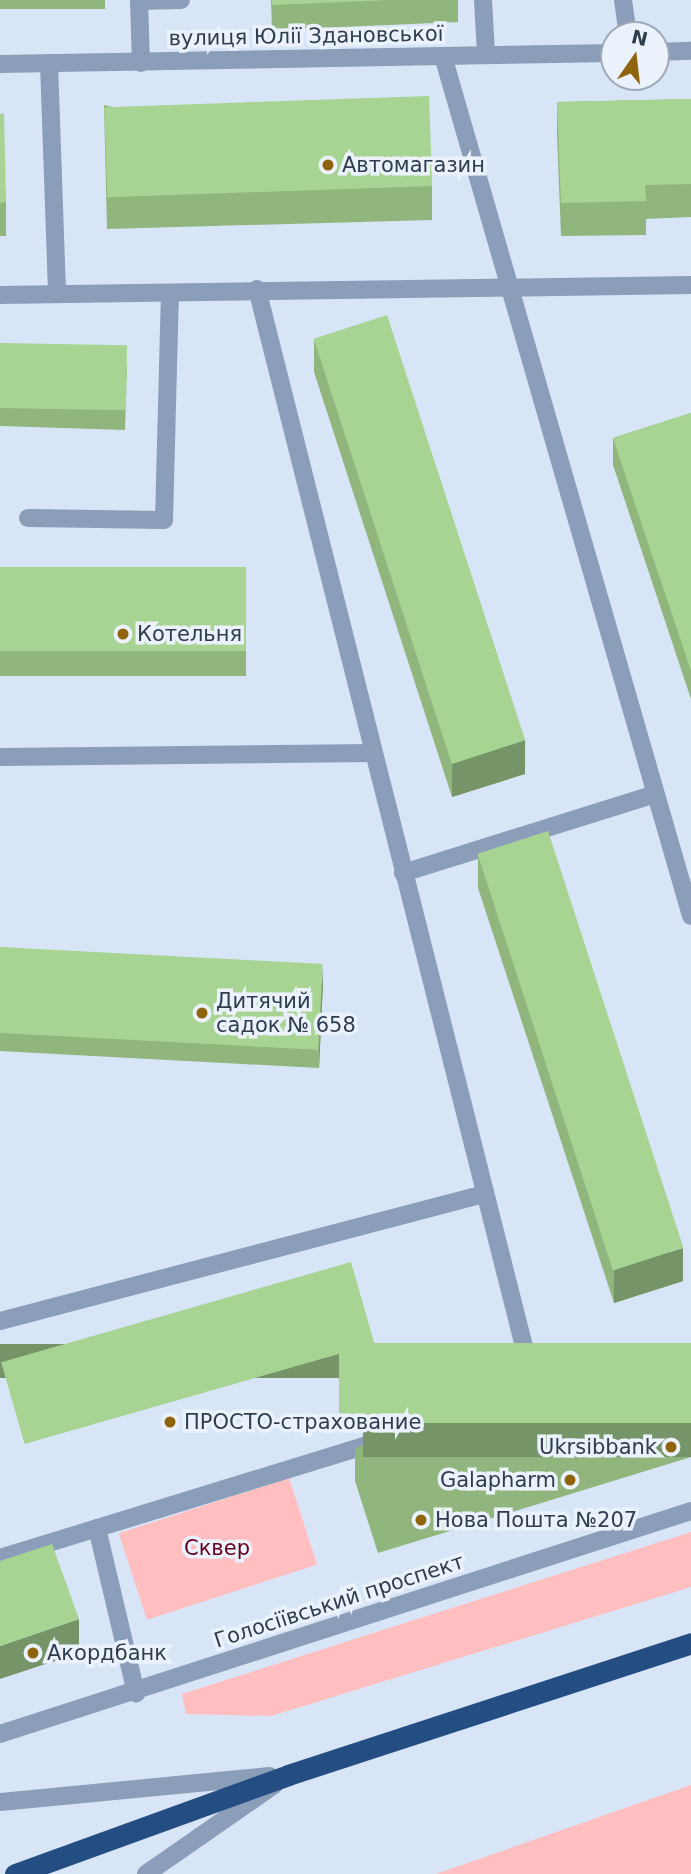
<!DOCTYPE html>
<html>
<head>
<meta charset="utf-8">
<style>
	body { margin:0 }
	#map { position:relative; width:691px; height:1874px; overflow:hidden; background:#d8e5f7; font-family:"DejaVu Sans",sans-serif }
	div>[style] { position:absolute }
	.green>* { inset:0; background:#ffbfc1; transform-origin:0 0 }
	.lane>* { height:18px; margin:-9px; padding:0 9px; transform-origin:9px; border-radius:9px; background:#8a9eb9 }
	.street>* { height:18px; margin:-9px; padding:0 9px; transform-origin:9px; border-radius:9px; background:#8a9eb9 }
	.highway>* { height:21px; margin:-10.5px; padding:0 10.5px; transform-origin:10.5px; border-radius:10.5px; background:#244d82 }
	.wall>* { inset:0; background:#90b67e; transform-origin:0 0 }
	.shaded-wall>* { inset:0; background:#759467; transform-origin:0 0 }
	.building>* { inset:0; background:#a7d493; transform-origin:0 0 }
	.dots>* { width:19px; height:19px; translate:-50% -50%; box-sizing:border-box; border:4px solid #ebf2fb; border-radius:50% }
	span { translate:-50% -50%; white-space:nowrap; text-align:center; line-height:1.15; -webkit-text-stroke:7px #ebf2fb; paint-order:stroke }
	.street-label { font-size:21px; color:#303d4f }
	.poi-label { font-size:21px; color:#303d4f }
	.left { translate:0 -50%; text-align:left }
	.right { translate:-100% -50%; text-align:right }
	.park-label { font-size:21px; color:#67001c }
	.north { position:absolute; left:600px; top:21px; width:70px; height:70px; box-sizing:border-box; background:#ebf2fb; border:2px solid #a0aab6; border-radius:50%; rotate:14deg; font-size:19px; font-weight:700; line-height:28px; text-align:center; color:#303d4f }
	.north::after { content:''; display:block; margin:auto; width:24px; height:32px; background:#90630d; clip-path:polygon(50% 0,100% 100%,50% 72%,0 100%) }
</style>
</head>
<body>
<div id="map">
	<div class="green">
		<i style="left:289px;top:1478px;width:91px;height:179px;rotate:72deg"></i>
		<i style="clip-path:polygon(691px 1532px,691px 1587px,271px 1716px,186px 1714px,182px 1694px)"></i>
		<i style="clip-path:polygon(691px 1785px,691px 1874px,436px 1874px)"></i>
	</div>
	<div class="lane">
		<i style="left:139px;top:0;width:63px;rotate:88.2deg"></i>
		<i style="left:483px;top:0;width:54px;rotate:86.8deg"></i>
		<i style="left:623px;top:0;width:35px;rotate:82deg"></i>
		<i style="left:139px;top:1px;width:42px;rotate:-1.4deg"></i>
		<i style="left:443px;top:56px;width:895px;rotate:73.91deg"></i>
		<i style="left:49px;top:63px;width:231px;rotate:88deg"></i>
		<i style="left:257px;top:289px;width:1140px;rotate:75.83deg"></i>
		<i style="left:0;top:295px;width:691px;rotate:-0.83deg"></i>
		<i style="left:28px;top:518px;width:136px;rotate:0.8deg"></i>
		<i style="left:164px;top:520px;width:227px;rotate:-88.5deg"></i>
		<i style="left:0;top:757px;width:372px;rotate:-0.6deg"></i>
		<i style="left:403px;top:873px;width:264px;rotate:-17.4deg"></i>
		<i style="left:0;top:1321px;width:500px;rotate:-14.7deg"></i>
		<i style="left:97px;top:1528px;width:170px;rotate:76.7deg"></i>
		<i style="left:0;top:1558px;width:394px;rotate:-17.1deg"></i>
	</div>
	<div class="street">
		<i style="left:656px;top:52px;width:35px;rotate:-2deg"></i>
		<i style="left:0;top:64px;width:614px;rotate:-1.03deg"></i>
		<i style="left:0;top:1734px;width:726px;rotate:-17.89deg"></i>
		<i style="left:0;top:1802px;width:271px;rotate:-5.5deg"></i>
		<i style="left:146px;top:1874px;width:156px;rotate:-34.8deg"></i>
	</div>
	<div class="highway">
		<i style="left:15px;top:1874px;width:290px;rotate:-19.9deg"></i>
		<i style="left:288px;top:1775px;width:424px;rotate:-18.1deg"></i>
	</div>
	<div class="wall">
		<i style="left:0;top:0;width:105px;height:9px"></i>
		<i style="clip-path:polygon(271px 0,458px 0,458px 22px,272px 30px)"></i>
		<i style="clip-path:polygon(691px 99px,691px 217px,646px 219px,646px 235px,561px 236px,557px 135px,557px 102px)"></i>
		<i style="clip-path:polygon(104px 105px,432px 186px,432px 220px,107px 229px)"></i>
		<i style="clip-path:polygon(0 114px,6px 202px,6px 236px,0 236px)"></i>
		<i style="clip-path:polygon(314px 339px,525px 774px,452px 797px,314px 372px)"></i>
		<i style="clip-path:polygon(0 343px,127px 365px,125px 430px,0 426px)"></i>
		<i style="clip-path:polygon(691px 413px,691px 699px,613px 465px,613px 438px)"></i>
		<i style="left:0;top:567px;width:246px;height:109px"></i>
		<i style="clip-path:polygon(478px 854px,683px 1281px,614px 1303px,478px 888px)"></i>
		<i style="clip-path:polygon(0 947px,323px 983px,319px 1068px,0 1051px)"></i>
		<i style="clip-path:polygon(691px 1343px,691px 1457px,378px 1553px,355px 1481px,355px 1448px)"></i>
	</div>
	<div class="shaded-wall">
		<i style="clip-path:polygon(525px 740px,525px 774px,452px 797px,452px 764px)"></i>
		<i style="clip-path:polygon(323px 964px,323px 983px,319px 1068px,319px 1050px)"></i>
		<i style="clip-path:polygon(683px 1248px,683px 1281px,614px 1303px,614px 1270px)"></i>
		<i style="left:374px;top:1344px;width:34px;height:388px;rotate:90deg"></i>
		<i style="left:691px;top:1423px;width:34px;height:328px;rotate:90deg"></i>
		<i style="clip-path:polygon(79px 1619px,79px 1653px,0 1679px,0 1646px)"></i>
	</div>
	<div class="building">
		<i style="clip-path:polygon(272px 0,389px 0,272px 5px)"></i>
		<i style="left:429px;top:96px;width:90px;height:325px;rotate:88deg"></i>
		<i style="clip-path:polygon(691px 99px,691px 184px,645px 185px,646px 201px,561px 203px,557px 102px)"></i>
		<i style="clip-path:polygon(4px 113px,6px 202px,0 203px,0 114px)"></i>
		<i style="left:387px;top:315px;width:447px;height:77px;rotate:72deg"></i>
		<i style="left:0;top:343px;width:127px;height:65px;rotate:1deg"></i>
		<i style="clip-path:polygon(691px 413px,691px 671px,613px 438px)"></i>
		<i style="left:0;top:567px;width:246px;height:84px"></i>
		<i style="left:548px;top:831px;width:438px;height:74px;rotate:72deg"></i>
		<i style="left:0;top:947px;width:323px;height:86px;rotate:3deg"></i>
		<i style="left:351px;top:1262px;width:85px;height:364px;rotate:74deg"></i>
		<i style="left:691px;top:1343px;width:80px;height:352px;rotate:90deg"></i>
		<i style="clip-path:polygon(52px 1544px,79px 1619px,0 1646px,0 1561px)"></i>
	</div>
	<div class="dots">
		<i style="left:328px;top:165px;background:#90630d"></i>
		<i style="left:123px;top:634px;background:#90630d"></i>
		<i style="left:202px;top:1013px;background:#90630d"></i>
		<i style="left:170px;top:1422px;background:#90630d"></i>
		<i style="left:671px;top:1447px;background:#90630d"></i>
		<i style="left:570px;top:1480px;background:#90630d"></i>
		<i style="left:421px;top:1520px;background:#90630d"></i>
		<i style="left:33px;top:1653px;background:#90630d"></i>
	</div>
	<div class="street-label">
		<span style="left:306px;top:36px;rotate:-1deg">вулиця Юлії Здановської</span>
		<span style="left:339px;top:1601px;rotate:-18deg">Голосіївський проспект</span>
	</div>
	<div class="poi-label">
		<span class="left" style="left:342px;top:165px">Автомагазин</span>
		<span class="left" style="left:137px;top:634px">Котельня</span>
		<span class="left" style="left:216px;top:1013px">Дитячий<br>садок № 658</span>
		<span class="left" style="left:184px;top:1422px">ПРОСТО-страхование</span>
		<span class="right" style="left:657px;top:1447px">Ukrsibbank</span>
		<span class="right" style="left:556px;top:1480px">Galapharm</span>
		<span class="left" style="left:435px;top:1520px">Нова Пошта №207</span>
		<span class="left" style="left:47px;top:1653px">Акордбанк</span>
	</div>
	<div class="park-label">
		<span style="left:217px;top:1548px">Сквер</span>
	</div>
	<div class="north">N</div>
</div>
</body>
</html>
